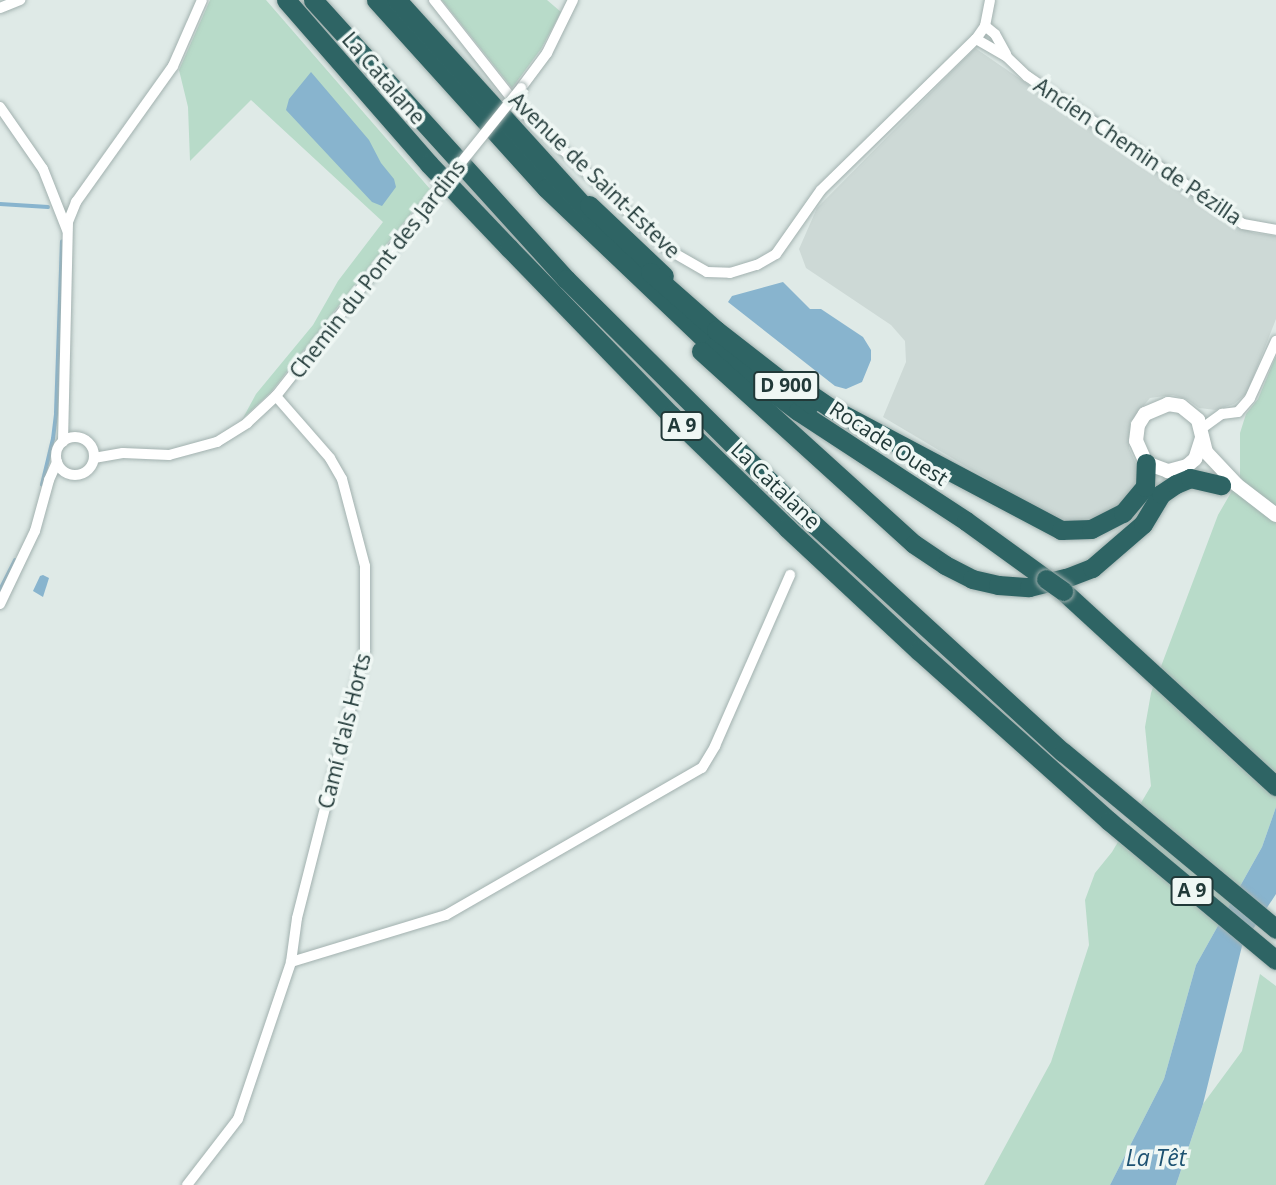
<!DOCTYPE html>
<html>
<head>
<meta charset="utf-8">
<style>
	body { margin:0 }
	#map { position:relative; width:1276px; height:1185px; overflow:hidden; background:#dfeae7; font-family:"Open Sans",sans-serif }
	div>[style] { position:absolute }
	.built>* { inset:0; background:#cdd9d6 }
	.green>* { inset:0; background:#b8dbc9 }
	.water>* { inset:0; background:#88b4ce }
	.stream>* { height:3.5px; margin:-1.75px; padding:0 1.75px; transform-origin:1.75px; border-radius:1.75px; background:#88b4ce }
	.roads { filter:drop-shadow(0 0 2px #a2b1af) drop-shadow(0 0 2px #a2b1af) }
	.street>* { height:10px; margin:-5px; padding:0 5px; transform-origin:5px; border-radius:5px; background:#fff }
	.street>.ring { margin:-5px; padding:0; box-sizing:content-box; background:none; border:10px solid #fff; border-radius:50% }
	.secondary>* { height:14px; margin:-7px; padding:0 7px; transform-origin:7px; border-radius:7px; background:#fff }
	.highway>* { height:19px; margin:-9.5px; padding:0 9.5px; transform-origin:9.5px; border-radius:9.5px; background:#2e6464 }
	.bridges { filter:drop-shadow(0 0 2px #a2b1af) drop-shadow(0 0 2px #a2b1af) }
	.street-bridge>* { height:10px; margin:-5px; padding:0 5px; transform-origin:5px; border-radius:5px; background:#fff }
	.highway-bridge>* { height:19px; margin:-9.5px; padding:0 9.5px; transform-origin:9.5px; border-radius:9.5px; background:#2e6464 }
	span { translate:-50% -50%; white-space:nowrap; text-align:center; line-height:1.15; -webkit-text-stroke:7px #eff7f4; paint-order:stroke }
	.shield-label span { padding:2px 5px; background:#eff7f4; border:2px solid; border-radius:5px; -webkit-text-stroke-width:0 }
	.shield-label { font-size:19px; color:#213938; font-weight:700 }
	.street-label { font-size:21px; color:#213938 }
	.water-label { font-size:23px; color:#1d5272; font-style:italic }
</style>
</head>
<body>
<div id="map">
	<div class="built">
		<i style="clip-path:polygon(975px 48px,1229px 222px,1254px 233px,1276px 236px,1276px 319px,1247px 393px,1234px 404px,1216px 410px,1199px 408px,1188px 400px,1173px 395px,1150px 398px,1130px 422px,1129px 448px,1142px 478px,1115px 510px,1086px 521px,1058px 521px,883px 417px,906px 362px,905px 341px,891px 325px,806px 268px,799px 249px,817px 208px)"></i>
	</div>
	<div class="green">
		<i style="clip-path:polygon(210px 0,266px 0,430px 189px,271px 392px,243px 418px,256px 394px,313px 325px,338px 281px,383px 222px,251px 100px,190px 161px,188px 107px,179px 70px)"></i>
		<i style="clip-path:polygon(442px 0,547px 0,561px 12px,541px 49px,512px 88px)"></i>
		<i style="clip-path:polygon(1276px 356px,1276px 807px,1262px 847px,1196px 965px,1164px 1079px,1110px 1185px,984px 1185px,1051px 1062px,1089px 945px,1085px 900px,1095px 873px,1112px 852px,1151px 786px,1145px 727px,1151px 693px,1218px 515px,1240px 477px,1240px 433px,1246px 414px,1258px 399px)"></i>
		<i style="clip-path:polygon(1260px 974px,1276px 986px,1276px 1185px,1176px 1185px,1203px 1104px,1242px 1051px)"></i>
	</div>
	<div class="water">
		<i style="clip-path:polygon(311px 72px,369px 140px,381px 163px,394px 179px,396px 187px,382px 206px,372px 202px,286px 110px,289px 99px)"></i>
		<i style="clip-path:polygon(783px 282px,810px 309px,821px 309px,863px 337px,871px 350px,871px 360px,862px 382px,846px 389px,835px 386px,728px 302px,732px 296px)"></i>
		<i style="clip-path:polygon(43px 575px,49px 578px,43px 597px,33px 591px,40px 576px)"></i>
		<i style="clip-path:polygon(1276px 807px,1276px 894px,1242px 946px,1203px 1104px,1176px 1185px,1110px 1185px,1164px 1079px,1196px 965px,1262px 847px)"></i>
	</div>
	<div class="stream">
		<i style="left:0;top:204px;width:48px;rotate:3.6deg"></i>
		<i style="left:42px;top:485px;width:47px;rotate:-76.6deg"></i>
		<i style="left:53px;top:439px;width:26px;rotate:-83deg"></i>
		<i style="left:56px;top:413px;width:171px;rotate:-88deg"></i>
		<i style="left:0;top:590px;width:33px;rotate:-63deg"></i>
	</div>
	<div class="roads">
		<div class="street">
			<i style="left:434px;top:0;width:139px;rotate:51.7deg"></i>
			<i style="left:520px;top:109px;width:203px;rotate:43.6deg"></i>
			<i style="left:667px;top:249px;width:46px;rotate:29.9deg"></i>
			<i style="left:707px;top:272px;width:23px;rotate:2deg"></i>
			<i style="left:730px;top:273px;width:28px;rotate:-17deg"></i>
			<i style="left:757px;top:265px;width:22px;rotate:-30deg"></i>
			<i style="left:776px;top:254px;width:78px;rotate:-54.9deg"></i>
			<i style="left:821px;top:190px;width:216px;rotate:-44.3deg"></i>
			<i style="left:976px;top:39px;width:16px;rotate:-55deg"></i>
			<i style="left:985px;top:26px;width:26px;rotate:-79deg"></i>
			<i style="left:0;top:8px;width:22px;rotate:-22deg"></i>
			<i style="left:985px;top:26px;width:13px;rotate:39deg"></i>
			<i style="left:995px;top:34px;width:23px;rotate:61deg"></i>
			<i style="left:976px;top:39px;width:36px;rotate:30deg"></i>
			<i style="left:1007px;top:57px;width:28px;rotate:44deg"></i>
			<i style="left:1027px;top:76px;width:262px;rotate:34.4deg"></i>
			<i style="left:1243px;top:224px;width:34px;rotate:10deg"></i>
			<i style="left:521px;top:88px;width:44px;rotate:-53.4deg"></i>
			<i style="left:547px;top:53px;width:59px;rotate:-63.9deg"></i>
			<i style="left:0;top:107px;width:75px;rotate:55.3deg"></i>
			<i style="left:43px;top:169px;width:66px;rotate:68.5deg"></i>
			<i style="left:1201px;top:429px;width:26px;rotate:-36deg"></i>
			<i style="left:1222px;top:414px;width:16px;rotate:-7deg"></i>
			<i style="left:1238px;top:412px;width:18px;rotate:-49deg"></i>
			<i style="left:1250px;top:398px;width:63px;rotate:-65.5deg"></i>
			<i class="ring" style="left:56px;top:437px;width:28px;height:28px"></i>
			<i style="left:63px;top:442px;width:220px;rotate:-88.7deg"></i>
			<i style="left:68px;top:222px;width:22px;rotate:-68deg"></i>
			<i style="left:76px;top:202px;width:167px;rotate:-54.5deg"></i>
			<i style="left:173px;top:66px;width:72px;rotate:-66.3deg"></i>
			<i style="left:94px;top:458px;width:29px;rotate:-10deg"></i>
			<i style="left:123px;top:453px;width:46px;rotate:2.5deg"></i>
			<i style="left:169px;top:455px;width:50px;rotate:-15.2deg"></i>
			<i style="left:217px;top:442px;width:36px;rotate:-32deg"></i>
			<i style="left:247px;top:423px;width:40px;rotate:-43deg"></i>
			<i style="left:276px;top:396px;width:231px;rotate:-51.7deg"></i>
			<i style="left:0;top:604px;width:81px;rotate:-64.4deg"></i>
			<i style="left:35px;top:531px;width:53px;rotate:-74.6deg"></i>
			<i style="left:49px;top:480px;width:20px;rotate:-66deg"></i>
			<i style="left:291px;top:962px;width:162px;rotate:-16.9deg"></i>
			<i style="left:446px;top:915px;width:295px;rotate:-29.9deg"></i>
			<i style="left:702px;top:768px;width:26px;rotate:-59deg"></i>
			<i style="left:715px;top:746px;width:187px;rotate:-66.3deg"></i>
			<i style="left:187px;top:1185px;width:83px;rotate:-52.3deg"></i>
			<i style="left:238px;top:1119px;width:166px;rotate:-71.3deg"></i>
			<i style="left:291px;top:962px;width:44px;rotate:-82.2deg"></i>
			<i style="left:297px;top:918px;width:276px;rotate:-75.7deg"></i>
			<i style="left:365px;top:651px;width:85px;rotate:-90deg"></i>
			<i style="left:365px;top:566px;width:90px;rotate:-104.8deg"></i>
			<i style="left:342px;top:479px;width:24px;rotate:-120deg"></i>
			<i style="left:330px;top:458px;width:82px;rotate:-131.1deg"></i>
		</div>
		<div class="secondary">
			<i style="left:1202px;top:438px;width:22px;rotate:108deg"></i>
			<i style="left:1195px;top:459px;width:11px;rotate:139deg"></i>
			<i style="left:1187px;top:466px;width:20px;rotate:165deg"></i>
			<i style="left:1168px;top:471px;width:23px;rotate:-160deg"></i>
			<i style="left:1146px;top:463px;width:24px;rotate:-114deg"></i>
			<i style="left:1136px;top:441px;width:16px;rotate:-83deg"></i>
			<i style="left:1138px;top:425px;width:13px;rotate:-58deg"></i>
			<i style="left:1145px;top:414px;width:25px;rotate:-23deg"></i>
			<i style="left:1168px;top:404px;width:13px;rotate:9deg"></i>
			<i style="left:1181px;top:406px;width:22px;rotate:39deg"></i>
			<i style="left:1198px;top:420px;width:33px;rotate:76deg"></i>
			<i style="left:1206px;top:452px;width:45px;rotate:46.8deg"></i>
			<i style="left:1237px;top:485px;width:49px;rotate:37.6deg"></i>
		</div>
		<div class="highway">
			<i style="left:286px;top:0;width:218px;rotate:48.9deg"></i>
			<i style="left:429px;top:164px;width:116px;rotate:46.4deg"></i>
			<i style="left:509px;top:248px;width:233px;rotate:45.9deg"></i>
			<i style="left:671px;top:415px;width:162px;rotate:44.2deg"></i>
			<i style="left:787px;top:528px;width:180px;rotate:43deg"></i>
			<i style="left:919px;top:651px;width:255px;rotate:41.8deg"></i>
			<i style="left:1109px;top:821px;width:217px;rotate:39.8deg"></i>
			<i style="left:313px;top:0;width:377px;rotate:47.8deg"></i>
			<i style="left:566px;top:279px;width:337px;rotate:44.8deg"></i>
			<i style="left:805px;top:516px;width:350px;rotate:42.5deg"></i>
			<i style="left:1063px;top:752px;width:277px;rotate:39.7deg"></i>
			<i style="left:376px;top:0;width:253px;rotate:47.9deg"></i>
			<i style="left:546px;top:188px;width:231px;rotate:43.6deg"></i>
			<i style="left:713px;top:347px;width:106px;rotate:37deg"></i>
			<i style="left:798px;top:411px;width:201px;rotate:33.2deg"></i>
			<i style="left:966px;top:521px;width:99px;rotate:35.9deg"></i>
			<i style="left:397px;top:0;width:293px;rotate:47.8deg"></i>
			<i style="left:589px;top:205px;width:103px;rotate:43.4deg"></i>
			<i style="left:650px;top:272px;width:88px;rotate:41.3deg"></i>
			<i style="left:716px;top:330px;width:120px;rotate:37.9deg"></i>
			<i style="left:701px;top:351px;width:287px;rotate:42.2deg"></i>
			<i style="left:914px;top:544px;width:37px;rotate:34deg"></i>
			<i style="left:945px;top:565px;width:30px;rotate:27deg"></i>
			<i style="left:972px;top:579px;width:27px;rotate:13deg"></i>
			<i style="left:998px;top:585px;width:31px;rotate:4deg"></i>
			<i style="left:1029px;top:587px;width:38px;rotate:-14deg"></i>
			<i style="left:1066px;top:578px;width:28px;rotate:-21deg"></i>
			<i style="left:1092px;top:568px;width:67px;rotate:-40.8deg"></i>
			<i style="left:1143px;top:524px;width:35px;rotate:-59deg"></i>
			<i style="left:1161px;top:494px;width:18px;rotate:-34deg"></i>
			<i style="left:1176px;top:484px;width:15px;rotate:-23deg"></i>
			<i style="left:1190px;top:478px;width:32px;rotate:13deg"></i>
			<i style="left:804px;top:390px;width:30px;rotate:34deg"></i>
			<i style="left:829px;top:407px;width:263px;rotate:27.9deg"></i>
			<i style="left:1061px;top:530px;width:30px;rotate:-2deg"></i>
			<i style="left:1091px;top:529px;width:36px;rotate:-27deg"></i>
			<i style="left:1123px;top:513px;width:34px;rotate:-50deg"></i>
			<i style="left:1145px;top:487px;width:24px;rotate:-88deg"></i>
			<i style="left:1063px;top:591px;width:289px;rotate:42.5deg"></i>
		</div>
	</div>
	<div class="bridges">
		<div class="street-bridge">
			<i style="left:419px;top:215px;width:163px;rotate:-51.2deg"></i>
		</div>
		<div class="highway-bridge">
			<i style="left:1046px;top:579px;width:21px;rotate:35deg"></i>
		</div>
	</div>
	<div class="shield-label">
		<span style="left:786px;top:386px">D 900</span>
		<span style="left:682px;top:426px">A 9</span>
		<span style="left:1192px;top:891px">A 9</span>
	</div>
	<div class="street-label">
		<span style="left:384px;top:78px;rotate:49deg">La Catalane</span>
		<span style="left:1138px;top:151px;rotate:34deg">Ancien Chemin de Pézilla</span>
		<span style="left:595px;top:175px;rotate:44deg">Avenue de Saint-Esteve</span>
		<span style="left:377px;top:269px;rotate:-52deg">Chemin du Pont des Jardins</span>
		<span style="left:889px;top:443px;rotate:33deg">Rocade Ouest</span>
		<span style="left:776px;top:485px;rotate:44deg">La Catalane</span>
		<span style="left:344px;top:731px;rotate:-76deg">Camí d'als Horts</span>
	</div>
	<div class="water-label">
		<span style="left:1156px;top:1157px">La Têt</span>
	</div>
</div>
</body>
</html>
